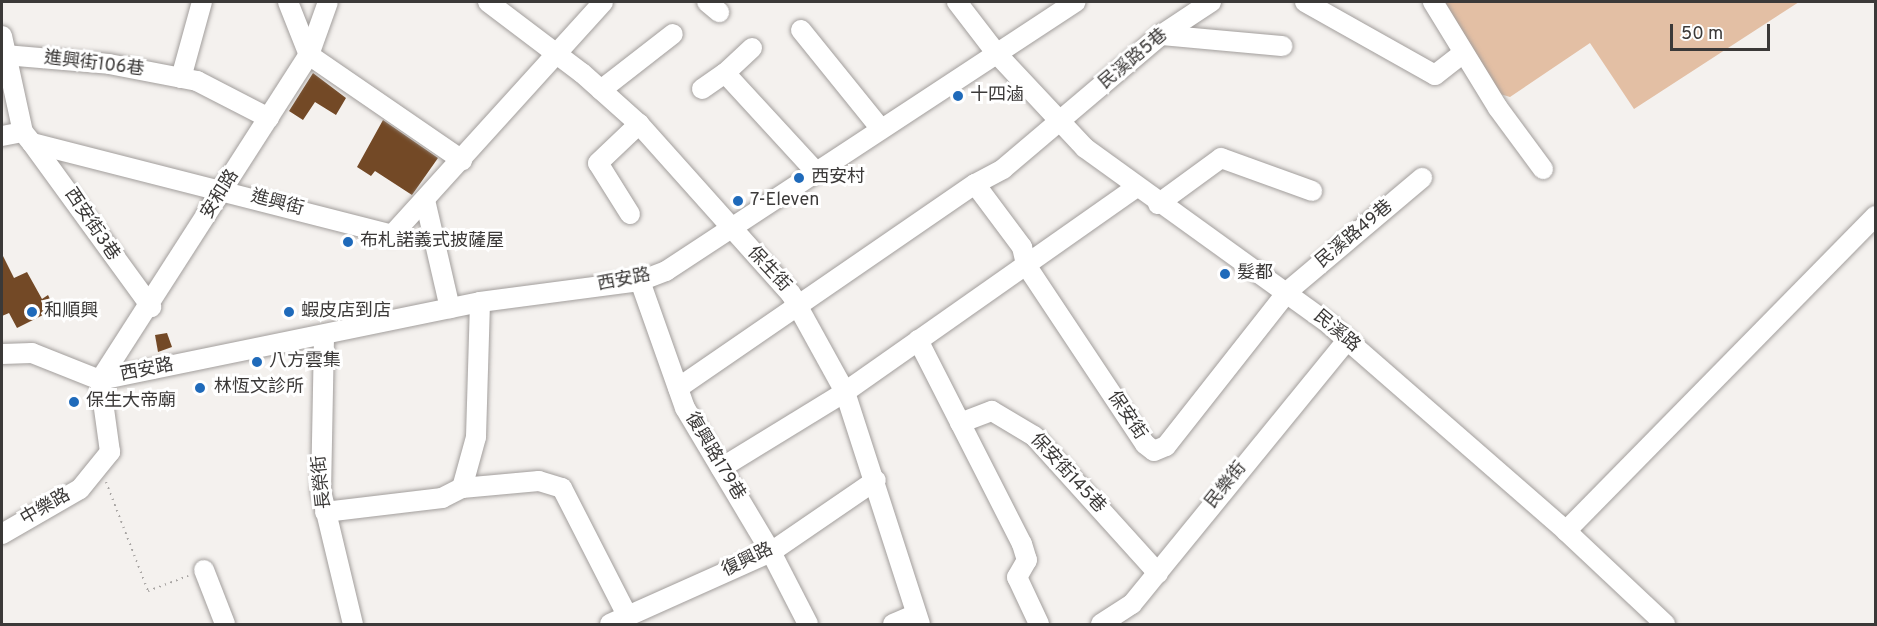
<!DOCTYPE html>
<html>
<head>
<meta charset="utf-8">
<style>
	body { margin:0 }
	#map { position:relative; width:1877px; height:626px; overflow:hidden; background:#f4f1ee; font-family:Overpass,"Noto Sans TC",sans-serif }
	div>[style] { position:absolute }
	.green>* { inset:0; background:#e3bfa4 }
	.building>* { inset:0; background:#734926 }
	.path>* { height:2px; margin-top:-1px; transform-origin:0; background:repeating-linear-gradient(90deg,#a9a6a4 0 1.5px,transparent 0 6px) }
	.roads { filter:drop-shadow(0 0 2px #a29e9c) drop-shadow(0 0 2px #a29e9c) }
	.minor>* { height:20px; margin:-10px; padding:0 10px; transform-origin:10px; border-radius:10px; background:#fff }
	.dots>* { width:16px; height:16px; translate:-50% -50%; box-sizing:border-box; border:3px solid #fff; border-radius:50% }
	span { translate:-50% -50%; white-space:nowrap; text-align:center; line-height:1.15; -webkit-text-stroke:6px #fff; paint-order:stroke }
	.street-label { font-size:18px; color:#3b3938 }
	.poi-label { font-size:18px; color:#3b3938 }
	.left { translate:0 -50%; text-align:left }
	.frame { position:absolute; inset:0; border:3px solid #3b3938; pointer-events:none }
	.scale { position:absolute; left:1670px; top:24px; width:100px; height:27px; box-sizing:border-box; border:3px solid #3b3938; border-top:0; padding-left:8px; font-size:18px; line-height:21px; white-space:nowrap; color:#3b3938; -webkit-text-stroke:4px #fff; paint-order:stroke }
</style>
</head>
<body>
<div id="map">
	<div class="green">
		<i style="clip-path:polygon(1445px 2px,1799px 2px,1634px 109px,1590px 43px,1510px 97px,1500px 94px)"></i>
	</div>
	<div class="building">
		<i style="clip-path:polygon(313px 73px,346px 98px,336px 115px,315px 102px,303px 120px,289px 111px)"></i>
		<i style="clip-path:polygon(383px 120px,438px 158px,412px 195px,375px 171px,371px 176px,357px 167px)"></i>
		<i style="clip-path:polygon(2px 254px,14px 278px,27px 272px,42px 299px,48px 295px,55px 309px,17px 328px,9px 313px,2px 316px)"></i>
		<i style="clip-path:polygon(167px 333px,172px 347px,158px 352px,155px 335px)"></i>
	</div>
	<div class="path">
		<i style="left:106px;top:482px;width:117px;rotate:68.9deg"></i>
		<i style="left:148px;top:591px;width:43px;rotate:-20.6deg"></i>
	</div>
	<div class="roads">
		<div class="minor">
			<i style="left:288px;top:2px;width:57px;rotate:68.4deg"></i>
			<i style="left:309px;top:55px;width:186px;rotate:34.5deg"></i>
			<i style="left:488px;top:2px;width:118px;rotate:37.1deg"></i>
			<i style="left:582px;top:73px;width:76px;rotate:41.8deg"></i>
			<i style="left:639px;top:124px;width:228px;rotate:48.2deg"></i>
			<i style="left:791px;top:294px;width:112px;rotate:61.1deg"></i>
			<i style="left:845px;top:392px;width:244px;rotate:72.1deg"></i>
			<i style="left:707px;top:2px;width:16px;rotate:40deg"></i>
			<i style="left:957px;top:2px;width:66px;rotate:52.4deg"></i>
			<i style="left:997px;top:54px;width:129px;rotate:46.9deg"></i>
			<i style="left:1085px;top:148px;width:302px;rotate:35.8deg"></i>
			<i style="left:1330px;top:325px;width:313px;rotate:41.1deg"></i>
			<i style="left:1566px;top:531px;width:136px;rotate:43.2deg"></i>
			<i style="left:1305px;top:2px;width:149px;rotate:29.3deg"></i>
			<i style="left:1435px;top:75px;width:36px;rotate:-38deg"></i>
			<i style="left:1433px;top:2px;width:124px;rotate:58.5deg"></i>
			<i style="left:1498px;top:108px;width:76px;rotate:53.6deg"></i>
			<i style="left:801px;top:30px;width:127px;rotate:51.1deg"></i>
			<i style="left:1161px;top:35px;width:122px;rotate:5.2deg"></i>
			<i style="left:2px;top:36px;width:98px;rotate:77.7deg"></i>
			<i style="left:23px;top:132px;width:14px;rotate:51deg"></i>
			<i style="left:32px;top:143px;width:372px;rotate:14.3deg"></i>
			<i style="left:392px;top:235px;width:314px;rotate:-47.8deg"></i>
			<i style="left:752px;top:48px;width:37px;rotate:137deg"></i>
			<i style="left:725px;top:73px;width:134px;rotate:47.4deg"></i>
			<i style="left:5px;top:55px;width:104px;rotate:4.9deg"></i>
			<i style="left:109px;top:64px;width:90px;rotate:10.9deg"></i>
			<i style="left:197px;top:81px;width:81px;rotate:27.2deg"></i>
			<i style="left:181px;top:78px;width:79px;rotate:-74.6deg"></i>
			<i style="left:702px;top:89px;width:28px;rotate:-35deg"></i>
			<i style="left:601px;top:90px;width:91px;rotate:-37.9deg"></i>
			<i style="left:2px;top:136px;width:21px;rotate:-11deg"></i>
			<i style="left:32px;top:143px;width:203px;rotate:54deg"></i>
			<i style="left:975px;top:184px;width:32px;rotate:-28deg"></i>
			<i style="left:1003px;top:169px;width:207px;rotate:-40.3deg"></i>
			<i style="left:1161px;top:35px;width:60px;rotate:-33.4deg"></i>
			<i style="left:425px;top:200px;width:111px;rotate:77deg"></i>
			<i style="left:1158px;top:204px;width:78px;rotate:-36.1deg"></i>
			<i style="left:1221px;top:158px;width:97px;rotate:19.9deg"></i>
			<i style="left:630px;top:214px;width:60px;rotate:-122.1deg"></i>
			<i style="left:598px;top:163px;width:57px;rotate:-43.6deg"></i>
			<i style="left:640px;top:281px;width:135px;rotate:70.5deg"></i>
			<i style="left:685px;top:408px;width:168px;rotate:59.2deg"></i>
			<i style="left:771px;top:552px;width:81px;rotate:62.8deg"></i>
			<i style="left:324px;top:337px;width:154px;rotate:91.1deg"></i>
			<i style="left:321px;top:491px;width:137px;rotate:76.5deg"></i>
			<i style="left:918px;top:340px;width:229px;rotate:63deg"></i>
			<i style="left:1022px;top:544px;width:17px;rotate:73deg"></i>
			<i style="left:1027px;top:560px;width:20px;rotate:120deg"></i>
			<i style="left:1017px;top:577px;width:52px;rotate:64.9deg"></i>
			<i style="left:2px;top:354px;width:30px;rotate:-2deg"></i>
			<i style="left:32px;top:353px;width:73px;rotate:21.7deg"></i>
			<i style="left:100px;top:380px;width:388px;rotate:-11.6deg"></i>
			<i style="left:480px;top:302px;width:161px;rotate:-7.5deg"></i>
			<i style="left:640px;top:281px;width:28px;rotate:-21deg"></i>
			<i style="left:666px;top:271px;width:490px;rotate:-33.3deg"></i>
			<i style="left:100px;top:380px;width:386px;rotate:-57.3deg"></i>
			<i style="left:309px;top:55px;width:56px;rotate:-70.3deg"></i>
			<i style="left:678px;top:388px;width:360px;rotate:-34.5deg"></i>
			<i style="left:975px;top:184px;width:79px;rotate:53.3deg"></i>
			<i style="left:1022px;top:247px;width:18px;rotate:77deg"></i>
			<i style="left:1026px;top:265px;width:215px;rotate:56.4deg"></i>
			<i style="left:1145px;top:444px;width:11px;rotate:38deg"></i>
			<i style="left:1154px;top:451px;width:13px;rotate:-23deg"></i>
			<i style="left:1166px;top:446px;width:196px;rotate:-51.8deg"></i>
			<i style="left:1287px;top:292px;width:177px;rotate:-40.2deg"></i>
			<i style="left:960px;top:423px;width:34px;rotate:-21deg"></i>
			<i style="left:992px;top:411px;width:49px;rotate:30.8deg"></i>
			<i style="left:1034px;top:436px;width:185px;rotate:47.9deg"></i>
			<i style="left:721px;top:468px;width:145px;rotate:-31.5deg"></i>
			<i style="left:845px;top:392px;width:355px;rotate:-35.1deg"></i>
			<i style="left:462px;top:488px;width:53px;rotate:-74.6deg"></i>
			<i style="left:476px;top:437px;width:135px;rotate:-88.3deg"></i>
			<i style="left:325px;top:512px;width:118px;rotate:-6.8deg"></i>
			<i style="left:442px;top:498px;width:22px;rotate:-27deg"></i>
			<i style="left:462px;top:488px;width:77px;rotate:-5.2deg"></i>
			<i style="left:539px;top:481px;width:24px;rotate:17deg"></i>
			<i style="left:562px;top:488px;width:145px;rotate:62.9deg"></i>
			<i style="left:1566px;top:531px;width:442px;rotate:-45.5deg"></i>
			<i style="left:2px;top:534px;width:90px;rotate:-30deg"></i>
			<i style="left:80px;top:489px;width:48px;rotate:-51deg"></i>
			<i style="left:110px;top:452px;width:73px;rotate:-97.9deg"></i>
			<i style="left:204px;top:570px;width:58px;rotate:68.7deg"></i>
			<i style="left:610px;top:624px;width:176px;rotate:-24.1deg"></i>
			<i style="left:771px;top:552px;width:127px;rotate:-34.4deg"></i>
			<i style="left:893px;top:624px;width:25px;rotate:-23deg"></i>
			<i style="left:1101px;top:624px;width:37px;rotate:-33deg"></i>
			<i style="left:1132px;top:604px;width:340px;rotate:-50.8deg"></i>
		</div>
	</div>
	<div class="dots">
		<i style="left:958px;top:96px;background:#1f6aba"></i>
		<i style="left:799px;top:178px;background:#1f6aba"></i>
		<i style="left:738px;top:201px;background:#1f6aba"></i>
		<i style="left:348px;top:242px;background:#1f6aba"></i>
		<i style="left:1225px;top:274px;background:#1f6aba"></i>
		<i style="left:32px;top:312px;background:#1f6aba"></i>
		<i style="left:289px;top:312px;background:#1f6aba"></i>
		<i style="left:257px;top:362px;background:#1f6aba"></i>
		<i style="left:200px;top:388px;background:#1f6aba"></i>
		<i style="left:74px;top:402px;background:#1f6aba"></i>
	</div>
	<div class="street-label">
		<span style="left:1134px;top:60px;rotate:-40deg">民溪路5巷</span>
		<span style="left:94px;top:65px;rotate:7deg">進興街106巷</span>
		<span style="left:221px;top:195px;rotate:-58deg">安和路</span>
		<span style="left:277px;top:204px;rotate:15deg">進興街</span>
		<span style="left:91px;top:225px;rotate:56deg">西安街3巷</span>
		<span style="left:1355px;top:235px;rotate:-40deg">民溪路49巷</span>
		<span style="left:768px;top:270px;rotate:47deg">保生街</span>
		<span style="left:624px;top:281px;rotate:-11deg">西安路</span>
		<span style="left:1336px;top:332px;rotate:40deg">民溪路</span>
		<span style="left:147px;top:371px;rotate:-11deg">西安路</span>
		<span style="left:1126px;top:416px;rotate:56deg">保安街</span>
		<span style="left:714px;top:457px;rotate:59deg">復興路179巷</span>
		<span style="left:1067px;top:474px;rotate:47deg">保安街145巷</span>
		<span style="left:323px;top:482px;rotate:-96deg">長榮街</span>
		<span style="left:1227px;top:486px;rotate:-51deg">民樂街</span>
		<span style="left:46px;top:508px;rotate:-30deg">中樂路</span>
		<span style="left:748px;top:561px;rotate:-26deg">復興路</span>
	</div>
	<div class="poi-label">
		<span class="left" style="left:970px;top:96px">十四滷</span>
		<span class="left" style="left:811px;top:178px">西安村</span>
		<span class="left" style="left:750px;top:201px">7-Eleven</span>
		<span class="left" style="left:360px;top:242px">布札諾義式披薩屋</span>
		<span class="left" style="left:1237px;top:274px">髮都</span>
		<span class="left" style="left:44px;top:312px">和順興</span>
		<span class="left" style="left:301px;top:312px">蝦皮店到店</span>
		<span class="left" style="left:269px;top:362px">八方雲集</span>
		<span class="left" style="left:214px;top:388px">林恆文診所</span>
		<span class="left" style="left:86px;top:402px">保生大帝廟</span>
	</div>
	<div class="frame"></div>
	<div class="scale">50 m</div>
</div>
</body>
</html>
